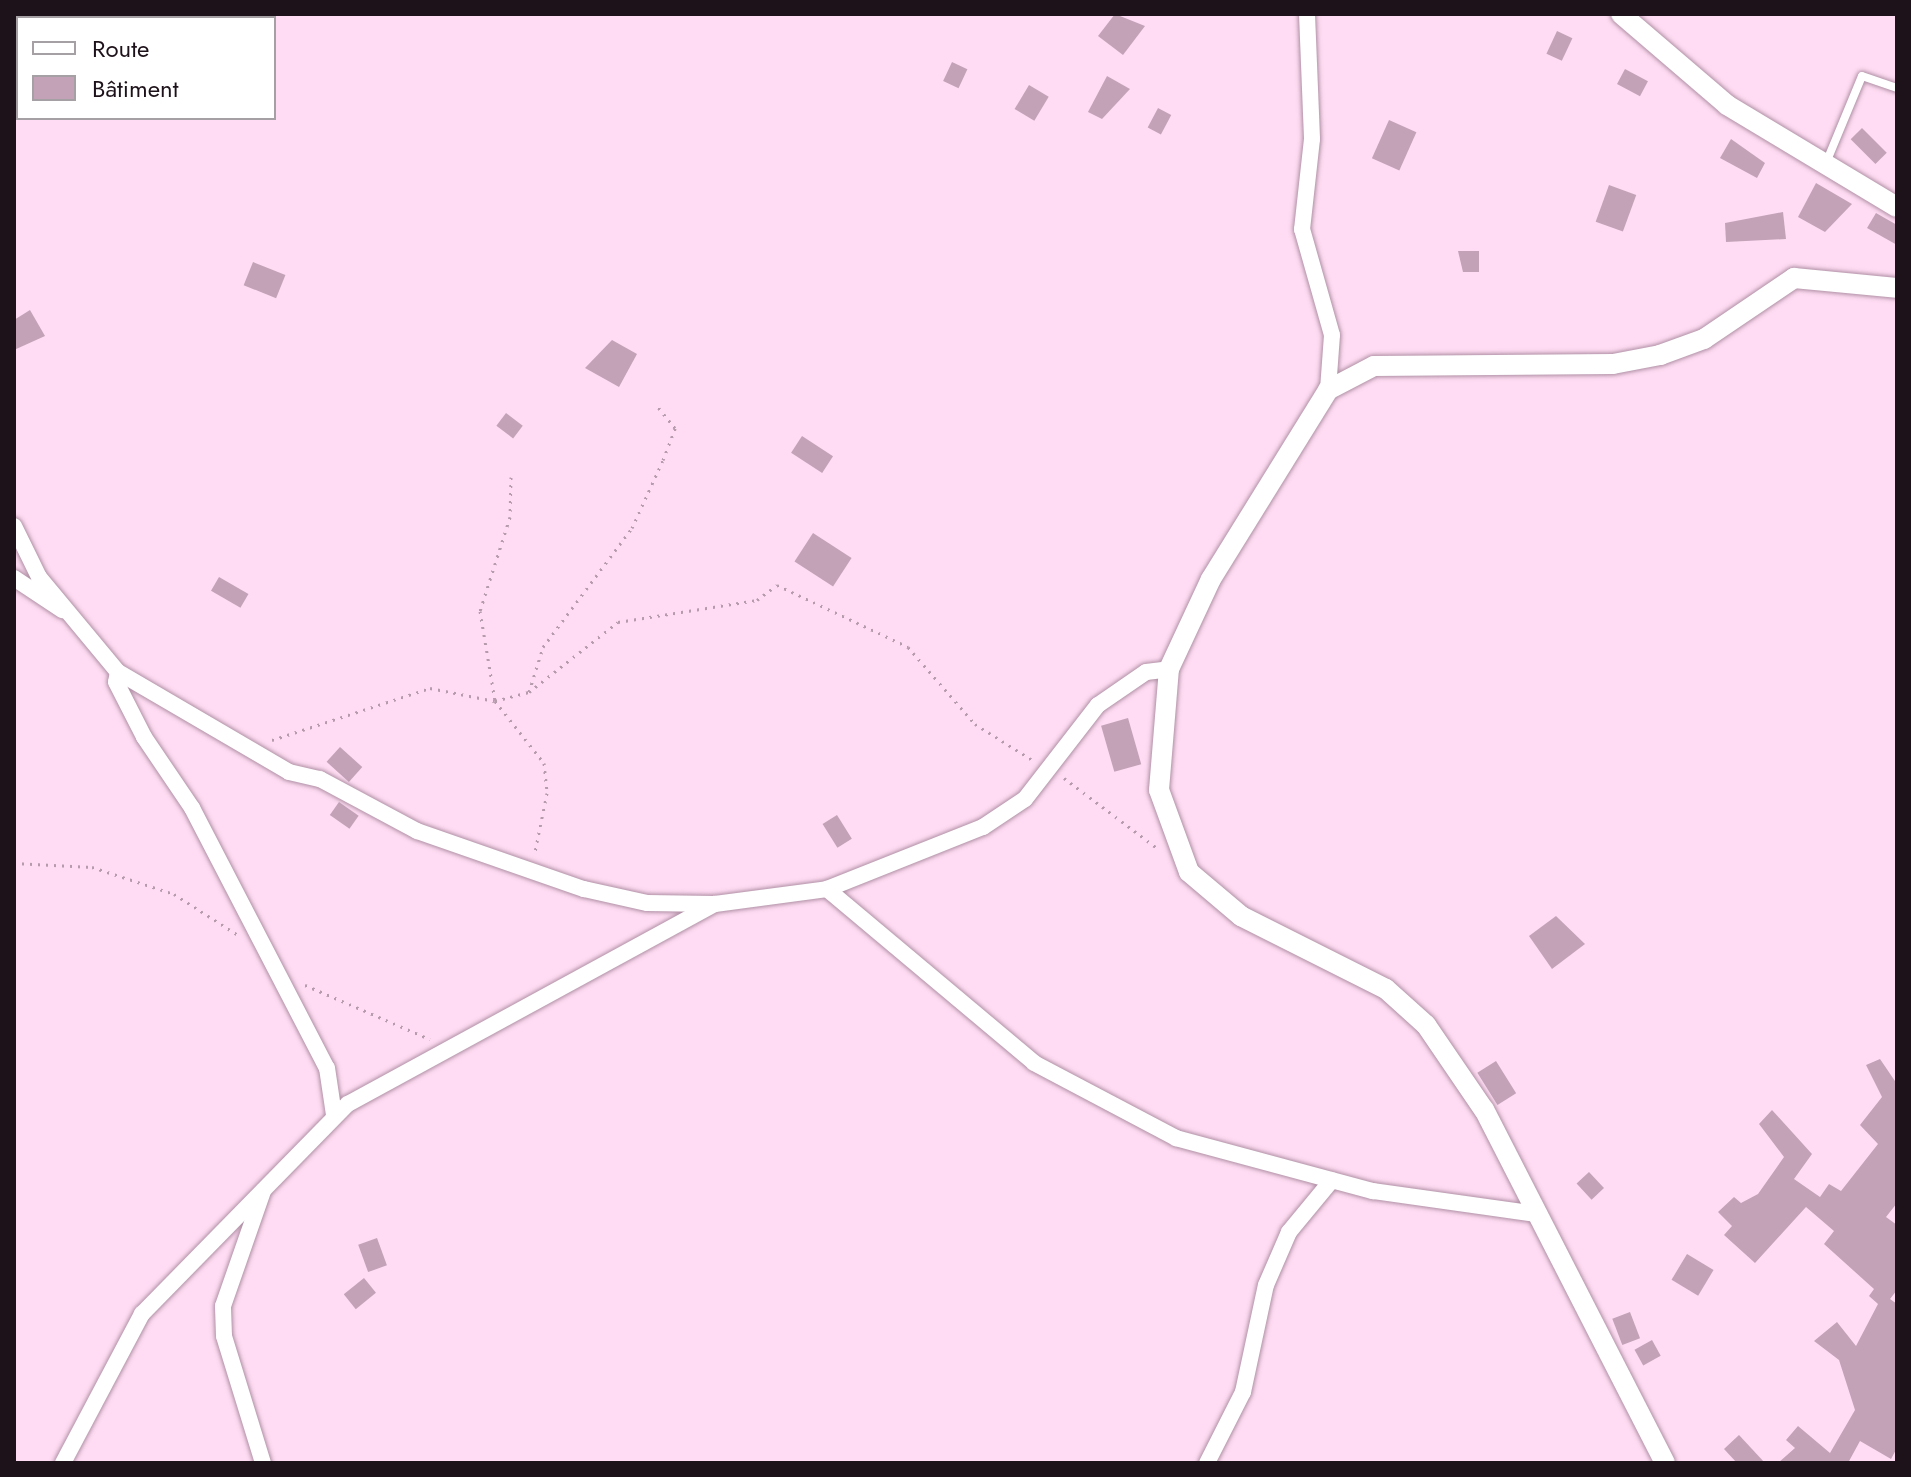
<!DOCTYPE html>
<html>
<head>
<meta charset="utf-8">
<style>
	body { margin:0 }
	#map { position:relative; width:1911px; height:1477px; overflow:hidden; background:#ffdcf3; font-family:Jost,sans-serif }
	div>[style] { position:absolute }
	.building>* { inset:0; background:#c3a2b8; transform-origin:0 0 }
	.path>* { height:3px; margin-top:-1.5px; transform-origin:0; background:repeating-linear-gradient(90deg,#b69bad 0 2px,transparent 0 8px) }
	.roads { filter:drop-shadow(0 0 2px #b090a5) drop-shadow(0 0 2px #b090a5) }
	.service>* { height:8px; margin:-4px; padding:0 4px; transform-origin:4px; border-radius:4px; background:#fff }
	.minor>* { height:16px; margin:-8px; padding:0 8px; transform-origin:8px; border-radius:8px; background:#fff }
	.tertiary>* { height:20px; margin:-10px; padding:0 10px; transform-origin:10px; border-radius:10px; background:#fff }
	span { translate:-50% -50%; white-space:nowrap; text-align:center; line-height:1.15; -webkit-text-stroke:6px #fff; paint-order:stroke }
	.frame { position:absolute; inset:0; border:16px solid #1e121a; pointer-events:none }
	.legend { position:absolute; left:16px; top:16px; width:260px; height:104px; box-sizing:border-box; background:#fff; border:2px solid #a5a0a3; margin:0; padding:10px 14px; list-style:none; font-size:24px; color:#1e121a }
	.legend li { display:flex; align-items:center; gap:16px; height:40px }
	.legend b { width:40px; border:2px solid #a5a0a3 }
</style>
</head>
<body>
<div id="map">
	<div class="building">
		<i style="clip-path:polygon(1115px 14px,1145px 26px,1123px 55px,1098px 36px)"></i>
		<i style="left:1557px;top:31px;width:17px;height:25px;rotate:25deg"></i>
		<i style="left:952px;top:62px;width:17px;height:21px;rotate:25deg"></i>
		<i style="left:1625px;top:69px;width:26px;height:17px;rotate:28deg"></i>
		<i style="clip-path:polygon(1107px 76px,1130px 89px,1102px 119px,1088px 112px)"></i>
		<i style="left:1029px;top:85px;width:23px;height:28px;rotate:31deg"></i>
		<i style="left:1158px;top:108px;width:15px;height:22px;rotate:28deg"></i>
		<i style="left:1389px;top:120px;width:30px;height:42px;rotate:24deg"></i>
		<i style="left:1862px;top:128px;width:35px;height:16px;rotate:45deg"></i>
		<i style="clip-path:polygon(1731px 139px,1765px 163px,1757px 178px,1720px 158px)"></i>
		<i style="clip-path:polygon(1816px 183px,1852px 204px,1825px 232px,1798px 217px)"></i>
		<i style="left:1609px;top:185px;width:29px;height:39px;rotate:20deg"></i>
		<i style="clip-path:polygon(1783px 212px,1786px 239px,1726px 242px,1725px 223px)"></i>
		<i style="clip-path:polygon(1876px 213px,1897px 225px,1897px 245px,1867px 228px)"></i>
		<i style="clip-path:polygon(1458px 251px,1479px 251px,1479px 272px,1463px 272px)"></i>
		<i style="left:253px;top:262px;width:35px;height:25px;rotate:22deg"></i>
		<i style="clip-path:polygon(30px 310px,45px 336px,14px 350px,14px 320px)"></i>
		<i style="clip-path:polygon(612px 340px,637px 354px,619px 387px,585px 368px)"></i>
		<i style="left:506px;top:413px;width:21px;height:16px;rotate:37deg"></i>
		<i style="left:802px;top:436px;width:37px;height:20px;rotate:33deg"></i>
		<i style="left:813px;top:533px;width:46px;height:34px;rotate:33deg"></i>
		<i style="left:219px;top:577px;width:34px;height:16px;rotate:30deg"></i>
		<i style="left:1128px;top:718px;width:48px;height:28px;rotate:74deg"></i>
		<i style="left:340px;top:747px;width:30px;height:20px;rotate:42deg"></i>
		<i style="left:339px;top:802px;width:24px;height:16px;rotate:35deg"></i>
		<i style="left:837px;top:815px;width:28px;height:17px;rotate:58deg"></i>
		<i style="clip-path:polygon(1556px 916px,1585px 944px,1552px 969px,1529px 936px)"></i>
		<i style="clip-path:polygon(1880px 1059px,1897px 1084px,1897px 1203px,1886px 1217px,1897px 1225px,1897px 1290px,1890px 1299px,1897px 1304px,1897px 1448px,1891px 1459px,1860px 1441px,1848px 1463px,1778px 1463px,1795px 1448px,1786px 1440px,1798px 1426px,1830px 1453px,1855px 1410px,1839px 1360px,1814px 1341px,1837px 1322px,1856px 1346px,1878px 1304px,1869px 1296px,1874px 1289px,1824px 1244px,1834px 1231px,1806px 1207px,1755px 1263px,1724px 1235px,1732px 1226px,1718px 1212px,1734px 1197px,1741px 1203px,1758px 1194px,1784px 1157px,1759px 1124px,1772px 1110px,1812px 1154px,1794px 1179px,1820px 1197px,1829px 1184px,1841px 1191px,1878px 1144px,1860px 1125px,1882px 1097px,1866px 1065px)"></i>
		<i style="left:1496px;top:1061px;width:38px;height:22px;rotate:58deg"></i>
		<i style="left:1589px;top:1172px;width:22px;height:17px;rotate:47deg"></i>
		<i style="left:377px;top:1238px;width:29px;height:20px;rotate:70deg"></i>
		<i style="left:1687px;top:1254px;width:31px;height:30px;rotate:31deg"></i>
		<i style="left:364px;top:1278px;width:19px;height:26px;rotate:51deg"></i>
		<i style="left:1630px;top:1312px;width:28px;height:19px;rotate:69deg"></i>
		<i style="left:1652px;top:1340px;width:18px;height:20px;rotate:61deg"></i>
		<i style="clip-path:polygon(1739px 1435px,1765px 1463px,1737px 1463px,1724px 1449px)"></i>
	</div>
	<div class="path">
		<i style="left:511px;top:477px;width:40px;rotate:91.4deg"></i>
		<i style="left:510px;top:517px;width:99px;rotate:107.7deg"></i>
		<i style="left:480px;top:611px;width:91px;rotate:80.5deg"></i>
		<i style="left:495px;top:701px;width:79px;rotate:51.7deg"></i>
		<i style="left:544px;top:763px;width:30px;rotate:84deg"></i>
		<i style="left:547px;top:793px;width:60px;rotate:101.5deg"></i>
		<i style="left:529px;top:692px;width:47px;rotate:-72.7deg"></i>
		<i style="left:543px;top:647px;width:149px;rotate:-53.2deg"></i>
		<i style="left:632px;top:528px;width:75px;rotate:-65.5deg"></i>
		<i style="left:663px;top:460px;width:34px;rotate:-69deg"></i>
		<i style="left:675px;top:428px;width:28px;rotate:-129deg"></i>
		<i style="left:272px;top:740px;width:166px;rotate:-18.2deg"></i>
		<i style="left:430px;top:688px;width:66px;rotate:11.3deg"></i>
		<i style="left:495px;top:701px;width:35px;rotate:-15deg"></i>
		<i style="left:529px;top:692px;width:113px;rotate:-38.2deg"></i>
		<i style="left:618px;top:622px;width:141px;rotate:-9deg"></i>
		<i style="left:757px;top:600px;width:25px;rotate:-37deg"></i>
		<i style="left:777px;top:585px;width:145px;rotate:25.3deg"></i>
		<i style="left:908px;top:647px;width:102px;rotate:49deg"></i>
		<i style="left:975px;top:724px;width:70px;rotate:32.1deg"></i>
		<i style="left:1064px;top:778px;width:116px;rotate:37deg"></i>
		<i style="left:14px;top:863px;width:78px;rotate:2.9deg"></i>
		<i style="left:92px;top:867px;width:86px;rotate:18.2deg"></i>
		<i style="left:174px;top:894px;width:76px;rotate:32.6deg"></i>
		<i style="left:305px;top:985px;width:136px;rotate:23.4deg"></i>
	</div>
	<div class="roads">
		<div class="service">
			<i style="left:1826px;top:163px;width:94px;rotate:-67.5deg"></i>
			<i style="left:1862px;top:76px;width:37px;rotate:19deg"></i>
		</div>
		<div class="minor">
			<i style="left:1307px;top:14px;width:125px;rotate:87.7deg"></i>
			<i style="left:1312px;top:139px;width:91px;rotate:96.3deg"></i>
			<i style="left:1302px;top:229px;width:110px;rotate:74.2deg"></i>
			<i style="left:1332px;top:335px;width:55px;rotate:94.2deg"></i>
			<i style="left:14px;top:526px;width:57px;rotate:63.9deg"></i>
			<i style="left:39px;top:577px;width:124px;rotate:50.3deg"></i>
			<i style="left:118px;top:672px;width:198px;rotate:30.3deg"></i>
			<i style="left:289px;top:772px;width:32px;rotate:13deg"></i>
			<i style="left:320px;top:779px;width:110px;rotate:28.2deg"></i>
			<i style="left:417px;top:831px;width:177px;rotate:19.2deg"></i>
			<i style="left:584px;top:889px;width:65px;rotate:12.5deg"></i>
			<i style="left:647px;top:903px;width:67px;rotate:0.9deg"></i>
			<i style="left:14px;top:578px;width:58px;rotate:33.7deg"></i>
			<i style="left:118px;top:672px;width:10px;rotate:101deg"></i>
			<i style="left:116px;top:682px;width:62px;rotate:63deg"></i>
			<i style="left:144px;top:737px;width:86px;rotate:55.9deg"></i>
			<i style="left:192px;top:808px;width:293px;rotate:62.6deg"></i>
			<i style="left:327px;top:1068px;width:48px;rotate:81.5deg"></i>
			<i style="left:827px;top:889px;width:270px;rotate:40deg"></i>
			<i style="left:1034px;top:1063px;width:161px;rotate:27.8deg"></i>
			<i style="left:1176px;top:1138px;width:204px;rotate:15.1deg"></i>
			<i style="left:1373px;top:1191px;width:166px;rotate:8deg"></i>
			<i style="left:63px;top:1463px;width:169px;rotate:-62.1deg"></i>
			<i style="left:142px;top:1314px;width:294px;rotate:-45.6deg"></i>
			<i style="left:348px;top:1104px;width:418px;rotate:-28.6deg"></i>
			<i style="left:715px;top:904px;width:113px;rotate:-7.6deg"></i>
			<i style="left:827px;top:889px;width:168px;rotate:-21.7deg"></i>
			<i style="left:983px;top:827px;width:50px;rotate:-33.7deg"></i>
			<i style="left:1025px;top:799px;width:119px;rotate:-52.2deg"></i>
			<i style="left:1098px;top:705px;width:58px;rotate:-34.5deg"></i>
			<i style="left:1146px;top:672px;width:23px;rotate:-7deg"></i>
			<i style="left:263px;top:1463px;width:133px;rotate:-107.1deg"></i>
			<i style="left:224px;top:1336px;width:30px;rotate:-92deg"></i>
			<i style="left:223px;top:1306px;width:122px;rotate:-70.8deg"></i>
			<i style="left:1207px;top:1463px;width:80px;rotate:-63.1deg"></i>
			<i style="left:1243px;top:1392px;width:109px;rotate:-77.9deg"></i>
			<i style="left:1266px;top:1285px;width:58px;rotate:-66.5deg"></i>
			<i style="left:1289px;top:1232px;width:67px;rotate:-50.4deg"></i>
		</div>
		<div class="tertiary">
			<i style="left:1621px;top:14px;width:140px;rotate:40.6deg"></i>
			<i style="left:1727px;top:105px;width:198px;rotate:31deg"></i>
			<i style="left:1665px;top:1463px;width:397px;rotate:-117.1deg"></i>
			<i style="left:1484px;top:1110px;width:103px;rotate:-124.3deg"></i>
			<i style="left:1426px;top:1025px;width:54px;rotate:-138deg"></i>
			<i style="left:1386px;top:989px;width:162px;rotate:-153.3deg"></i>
			<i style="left:1241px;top:916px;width:68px;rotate:-139.8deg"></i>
			<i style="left:1189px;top:872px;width:87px;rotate:-110.1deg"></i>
			<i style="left:1159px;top:790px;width:121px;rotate:-85.3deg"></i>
			<i style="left:1169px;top:669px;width:99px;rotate:-65deg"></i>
			<i style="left:1211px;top:579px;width:222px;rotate:-58.2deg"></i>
			<i style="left:1328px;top:390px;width:52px;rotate:-27.6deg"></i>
			<i style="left:1374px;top:366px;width:239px;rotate:-0.5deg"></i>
			<i style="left:1613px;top:364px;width:48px;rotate:-10.8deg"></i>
			<i style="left:1660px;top:355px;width:47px;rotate:-20deg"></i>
			<i style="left:1704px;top:339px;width:109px;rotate:-34.1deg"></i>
			<i style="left:1794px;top:278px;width:103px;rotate:5.5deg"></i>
		</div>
	</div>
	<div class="frame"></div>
	<ul class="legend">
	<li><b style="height:10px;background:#fff"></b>Route</li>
	<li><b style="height:22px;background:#c3a2b8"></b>Bâtiment</li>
	</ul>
</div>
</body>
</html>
